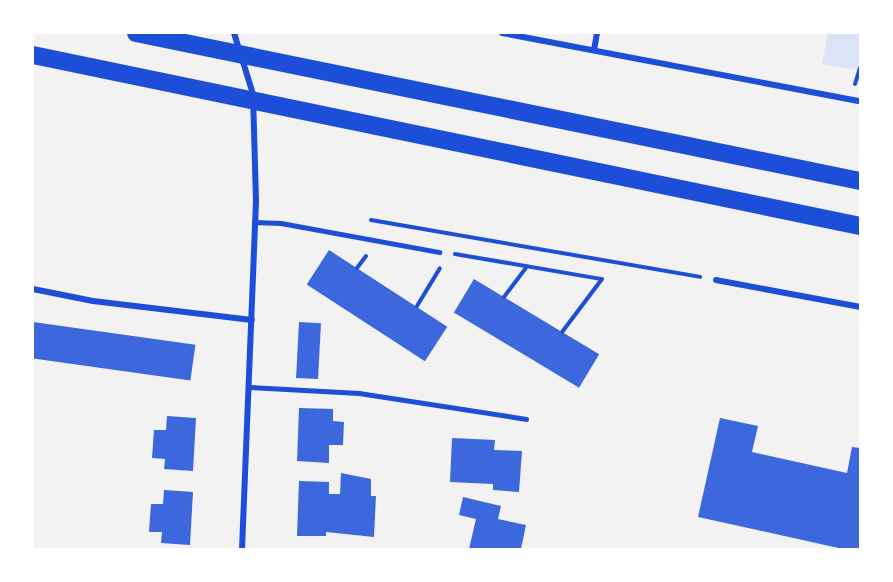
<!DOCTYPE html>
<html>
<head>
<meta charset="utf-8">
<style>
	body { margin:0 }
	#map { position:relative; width:893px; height:582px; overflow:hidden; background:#f2f2f2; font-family:"Golos Text",sans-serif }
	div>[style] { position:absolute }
	.green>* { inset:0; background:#dbe4f7 }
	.building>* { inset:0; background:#3d67dc; transform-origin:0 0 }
	.path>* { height:4px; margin:-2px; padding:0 2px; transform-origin:2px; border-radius:2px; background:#1d4ed8 }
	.service>* { height:4.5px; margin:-2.25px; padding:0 2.25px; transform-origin:2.25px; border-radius:2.25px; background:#1d4ed8 }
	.minor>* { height:6px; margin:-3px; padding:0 3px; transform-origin:3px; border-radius:3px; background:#1d4ed8 }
	.motorway>* { height:18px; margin:-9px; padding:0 9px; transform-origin:9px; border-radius:9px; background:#1d4ed8 }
	span { translate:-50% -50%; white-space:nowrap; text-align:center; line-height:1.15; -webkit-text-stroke:6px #fff; paint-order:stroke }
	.frame { position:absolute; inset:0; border:34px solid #fff; pointer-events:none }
</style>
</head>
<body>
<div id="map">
	<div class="green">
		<i style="clip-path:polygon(828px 33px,860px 33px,860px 71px,822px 64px)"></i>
	</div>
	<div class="building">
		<i style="left:329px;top:250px;width:141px;height:41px;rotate:33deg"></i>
		<i style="left:474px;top:279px;width:146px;height:39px;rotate:31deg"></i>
		<i style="left:33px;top:322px;width:164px;height:36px;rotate:8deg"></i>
		<i style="left:299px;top:322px;width:22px;height:56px;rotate:3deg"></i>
		<i style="clip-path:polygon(299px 408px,333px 409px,333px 421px,344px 422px,343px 445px,329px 445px,329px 463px,297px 461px)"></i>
		<i style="clip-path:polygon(167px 416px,196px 418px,193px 471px,164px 469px,165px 459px,152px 458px,154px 430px,166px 430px)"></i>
		<i style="clip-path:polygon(720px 418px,758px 426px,752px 452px,847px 473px,852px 447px,860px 448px,860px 549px,843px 549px,698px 517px)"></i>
		<i style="clip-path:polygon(452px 438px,495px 440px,494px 450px,522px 451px,519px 492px,493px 490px,493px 484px,450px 482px)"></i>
		<i style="clip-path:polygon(341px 473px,371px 479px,371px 496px,376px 496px,374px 537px,326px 532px,326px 536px,297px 536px,299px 481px,329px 482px,329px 494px,340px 494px)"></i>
		<i style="clip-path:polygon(164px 490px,193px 492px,190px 545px,161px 543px,162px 532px,149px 532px,151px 504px,163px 504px)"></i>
		<i style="clip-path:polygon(463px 497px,501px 506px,498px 519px,526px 525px,521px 549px,469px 549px,476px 519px,459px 515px)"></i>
	</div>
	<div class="path">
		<i style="left:855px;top:84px;width:17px;rotate:-73deg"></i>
		<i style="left:371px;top:220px;width:334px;rotate:9.8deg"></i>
		<i style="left:455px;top:254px;width:149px;rotate:9.7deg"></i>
		<i style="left:602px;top:279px;width:66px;rotate:127deg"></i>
		<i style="left:357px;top:268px;width:15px;rotate:-53deg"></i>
		<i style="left:504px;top:297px;width:38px;rotate:-53deg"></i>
		<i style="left:417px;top:306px;width:44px;rotate:-58.8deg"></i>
	</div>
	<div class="service">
		<i style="left:254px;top:222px;width:27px;rotate:2deg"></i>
		<i style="left:281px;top:223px;width:161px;rotate:10.4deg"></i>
		<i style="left:249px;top:387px;width:110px;rotate:3.1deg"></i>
		<i style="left:359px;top:393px;width:169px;rotate:8.8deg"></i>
	</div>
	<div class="minor">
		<i style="left:234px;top:33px;width:64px;rotate:72.7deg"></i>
		<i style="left:253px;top:94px;width:107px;rotate:88.4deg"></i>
		<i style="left:256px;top:201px;width:348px;rotate:92.3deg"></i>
		<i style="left:502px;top:33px;width:364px;rotate:10.8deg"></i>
		<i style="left:594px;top:50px;width:17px;rotate:-80deg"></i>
		<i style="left:716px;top:280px;width:147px;rotate:10.6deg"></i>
		<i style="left:33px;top:289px;width:61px;rotate:11.3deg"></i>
		<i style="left:93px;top:301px;width:160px;rotate:6.8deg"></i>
	</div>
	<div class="motorway">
		<i style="left:136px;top:33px;width:739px;rotate:11.55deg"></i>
		<i style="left:33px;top:55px;width:844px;rotate:11.68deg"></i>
	</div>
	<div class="frame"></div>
</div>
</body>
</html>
